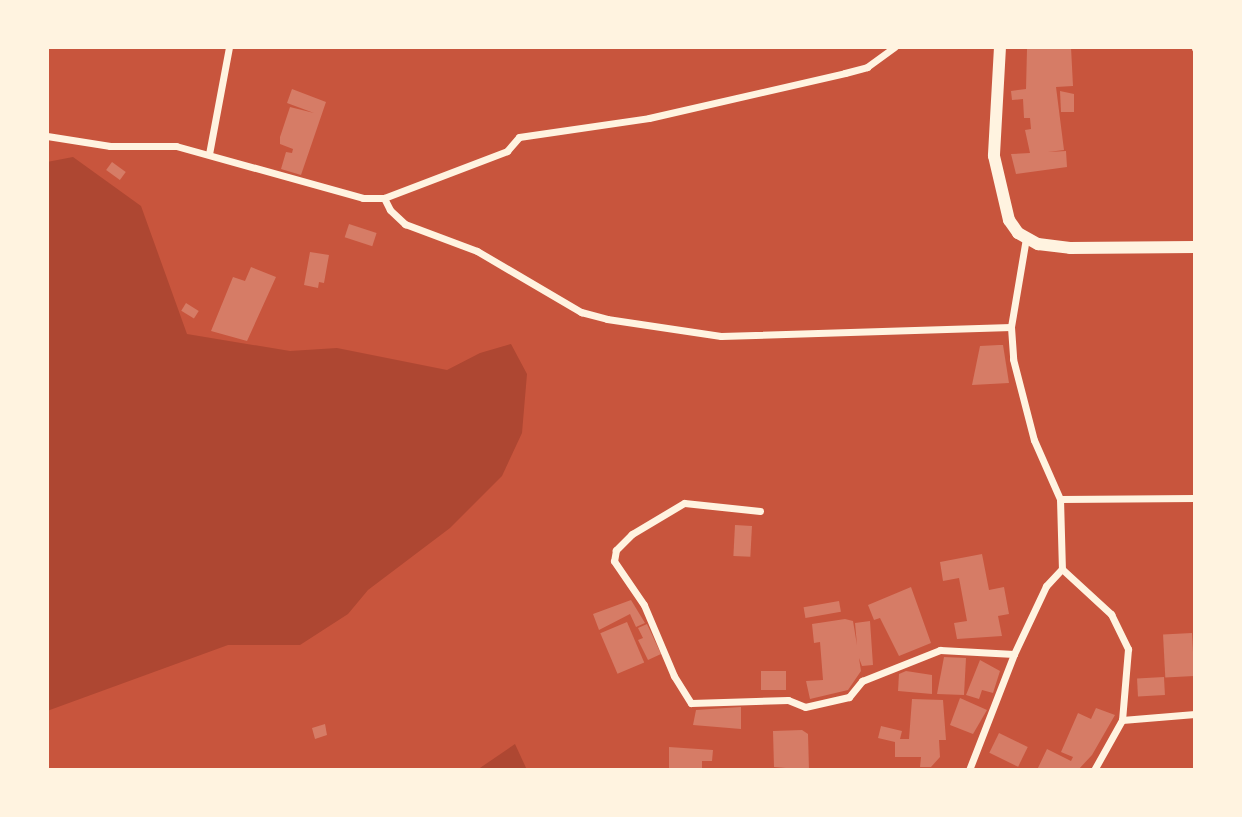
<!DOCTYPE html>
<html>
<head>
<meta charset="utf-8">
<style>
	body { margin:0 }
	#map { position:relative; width:1242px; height:817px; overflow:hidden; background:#c8553d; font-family:"Crimson Pro",serif }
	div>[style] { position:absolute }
	.green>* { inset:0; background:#ae4732 }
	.building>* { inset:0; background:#d67c66; transform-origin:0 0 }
	.minor>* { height:7px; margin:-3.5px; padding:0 3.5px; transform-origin:3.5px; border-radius:3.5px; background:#fff3e0 }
	.primary>* { height:12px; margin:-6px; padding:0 6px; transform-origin:6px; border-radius:6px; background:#fff3e0 }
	span { translate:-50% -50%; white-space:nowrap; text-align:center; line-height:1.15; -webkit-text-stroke:5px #fff3e0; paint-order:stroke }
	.frame { position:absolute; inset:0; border:49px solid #fff3e0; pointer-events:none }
</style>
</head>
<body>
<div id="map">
	<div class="green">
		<i style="clip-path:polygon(73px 157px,141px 206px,187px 334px,290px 351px,337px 348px,447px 370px,480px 353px,511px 344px,527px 374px,522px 433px,502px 476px,450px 528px,368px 590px,348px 614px,300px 645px,228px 645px,47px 711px,47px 162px)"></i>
		<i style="clip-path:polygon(515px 744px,527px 770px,477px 770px)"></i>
	</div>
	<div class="building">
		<i style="clip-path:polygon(1071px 47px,1073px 86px,1056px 87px,1064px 150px,1048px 152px,1066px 151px,1067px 167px,1016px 174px,1011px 154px,1030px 153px,1025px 130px,1031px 129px,1030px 118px,1024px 118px,1023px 99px,1012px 100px,1011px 91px,1026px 89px,1027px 49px)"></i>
		<i style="clip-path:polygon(292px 89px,326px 102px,301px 175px,281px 169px,286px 152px,292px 153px,293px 149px,280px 144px,280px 137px,290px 107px,314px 113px,287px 103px)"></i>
		<i style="clip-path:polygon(1060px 91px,1074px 94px,1074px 112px,1061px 112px)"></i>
		<i style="left:112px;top:162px;width:17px;height:10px;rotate:36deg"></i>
		<i style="left:349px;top:224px;width:29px;height:14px;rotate:18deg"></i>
		<i style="clip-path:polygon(310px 252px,329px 255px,324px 283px,319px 282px,318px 288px,304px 285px)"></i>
		<i style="clip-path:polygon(251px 267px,276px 277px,247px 341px,211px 331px,233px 277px,245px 281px)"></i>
		<i style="left:186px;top:303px;width:15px;height:9px;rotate:32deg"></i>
		<i style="clip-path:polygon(999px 345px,1003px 345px,1009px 383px,972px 385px,980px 346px)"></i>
		<i style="left:735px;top:525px;width:17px;height:31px;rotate:3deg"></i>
		<i style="clip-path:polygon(982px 554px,989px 590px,1004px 587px,1009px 614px,998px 616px,1002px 636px,957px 639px,954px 623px,967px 621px,959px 578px,943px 581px,940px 562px)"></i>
		<i style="clip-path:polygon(911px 587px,931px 643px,899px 656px,880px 618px,874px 620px,868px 605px)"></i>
		<i style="clip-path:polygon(631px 600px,645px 623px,636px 627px,630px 614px,599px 630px,593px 614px)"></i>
		<i style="left:839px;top:601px;width:11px;height:36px;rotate:80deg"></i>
		<i style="clip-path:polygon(845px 619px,853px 621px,857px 645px,855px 623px,870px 621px,873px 665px,862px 666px,859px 658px,861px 671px,848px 690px,810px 699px,806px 681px,823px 680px,820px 642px,814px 643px,812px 624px)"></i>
		<i style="left:627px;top:622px;width:44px;height:29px;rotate:67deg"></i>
		<i style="clip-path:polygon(647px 624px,661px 654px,648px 660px,638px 640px,643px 638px,638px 628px)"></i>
		<i style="left:1192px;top:633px;width:43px;height:29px;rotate:87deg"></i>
		<i style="clip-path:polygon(944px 657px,966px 658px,964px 695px,937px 694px)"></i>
		<i style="clip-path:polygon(980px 660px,1000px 671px,993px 693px,982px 690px,979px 699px,966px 695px)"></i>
		<i style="left:761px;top:671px;width:25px;height:19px"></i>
		<i style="clip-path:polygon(906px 671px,932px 675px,932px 694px,898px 691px,899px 674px)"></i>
		<i style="left:1164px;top:677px;width:18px;height:27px;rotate:87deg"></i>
		<i style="clip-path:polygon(960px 698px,987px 710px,973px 734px,950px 725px)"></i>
		<i style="clip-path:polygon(912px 699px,943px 700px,946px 740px,939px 740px,940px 757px,931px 767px,920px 767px,921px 757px,895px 757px,895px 742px,878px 738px,881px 726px,902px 731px,900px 739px,909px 739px)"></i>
		<i style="clip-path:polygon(741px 707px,741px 729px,693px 725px,696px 710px)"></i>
		<i style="clip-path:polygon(1096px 708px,1115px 715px,1092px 755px,1078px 770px,1037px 770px,1047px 749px,1071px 761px,1073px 757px,1061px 752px,1078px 713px,1091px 719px)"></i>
		<i style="clip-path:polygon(325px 724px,327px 735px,315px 739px,312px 728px)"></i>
		<i style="clip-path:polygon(802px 730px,808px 734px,809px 770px,774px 767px,773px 731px)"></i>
		<i style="left:999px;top:733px;width:32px;height:22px;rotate:26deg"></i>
		<i style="clip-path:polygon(669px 747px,713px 750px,712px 761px,702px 761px,702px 770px,669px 770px)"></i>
	</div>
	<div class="minor">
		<i style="left:1195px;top:47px;width:1px;rotate:90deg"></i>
		<i style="left:47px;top:136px;width:64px;rotate:9deg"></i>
		<i style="left:110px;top:146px;width:66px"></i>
		<i style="left:176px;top:146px;width:194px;rotate:15.5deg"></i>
		<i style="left:363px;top:198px;width:21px"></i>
		<i style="left:384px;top:198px;width:13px;rotate:63deg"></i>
		<i style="left:390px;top:210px;width:21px;rotate:43deg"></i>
		<i style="left:405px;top:224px;width:77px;rotate:20.6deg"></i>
		<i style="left:477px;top:251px;width:121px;rotate:30.4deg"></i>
		<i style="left:581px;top:312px;width:27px;rotate:15deg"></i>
		<i style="left:607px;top:319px;width:115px;rotate:8.5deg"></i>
		<i style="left:721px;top:336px;width:290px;rotate:-1.8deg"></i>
		<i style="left:209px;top:154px;width:109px;rotate:-79.4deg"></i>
		<i style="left:384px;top:198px;width:132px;rotate:-20.9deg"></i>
		<i style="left:507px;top:151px;width:18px;rotate:-49deg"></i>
		<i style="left:519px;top:137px;width:131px;rotate:-8.3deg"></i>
		<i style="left:649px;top:118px;width:201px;rotate:-12.9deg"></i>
		<i style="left:845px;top:73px;width:23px;rotate:-15deg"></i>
		<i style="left:867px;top:67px;width:34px;rotate:-36deg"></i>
		<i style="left:1026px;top:238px;width:90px;rotate:99.6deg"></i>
		<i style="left:1011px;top:327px;width:32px;rotate:86deg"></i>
		<i style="left:1013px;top:359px;width:84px;rotate:75.5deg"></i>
		<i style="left:1034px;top:440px;width:64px;rotate:66.2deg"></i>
		<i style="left:1060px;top:499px;width:70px;rotate:88.4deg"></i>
		<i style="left:1062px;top:569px;width:67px;rotate:42.6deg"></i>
		<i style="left:1111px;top:614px;width:39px;rotate:64deg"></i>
		<i style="left:1128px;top:649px;width:71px;rotate:94.8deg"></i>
		<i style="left:1122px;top:720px;width:57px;rotate:119.2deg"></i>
		<i style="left:1060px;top:499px;width:135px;rotate:-0.4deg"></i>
		<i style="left:760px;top:511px;width:76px;rotate:-174deg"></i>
		<i style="left:684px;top:503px;width:61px;rotate:149.2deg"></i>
		<i style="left:632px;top:534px;width:23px;rotate:135deg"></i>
		<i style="left:616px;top:550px;width:11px;rotate:100deg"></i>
		<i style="left:614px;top:561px;width:53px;rotate:55.7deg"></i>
		<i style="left:644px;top:605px;width:77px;rotate:67.1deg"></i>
		<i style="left:674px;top:676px;width:32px;rotate:58deg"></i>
		<i style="left:691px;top:703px;width:97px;rotate:-1.8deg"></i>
		<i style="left:788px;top:700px;width:18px;rotate:22deg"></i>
		<i style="left:805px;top:707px;width:45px;rotate:-12.8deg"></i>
		<i style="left:849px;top:697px;width:21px;rotate:-51deg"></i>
		<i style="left:862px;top:681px;width:84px;rotate:-21.7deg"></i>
		<i style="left:940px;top:650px;width:74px;rotate:3.1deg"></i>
		<i style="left:1122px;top:720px;width:73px;rotate:-4.7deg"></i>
		<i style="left:969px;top:770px;width:124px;rotate:-68.8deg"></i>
		<i style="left:1014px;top:654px;width:75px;rotate:-64.8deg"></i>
		<i style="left:1046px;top:586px;width:23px;rotate:-47deg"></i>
	</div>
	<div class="primary">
		<i style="left:1000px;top:47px;width:109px;rotate:93.2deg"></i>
		<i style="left:994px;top:156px;width:66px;rotate:76.8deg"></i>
		<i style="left:1009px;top:220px;width:16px;rotate:55deg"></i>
		<i style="left:1018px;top:233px;width:23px;rotate:29deg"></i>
		<i style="left:1038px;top:244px;width:32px;rotate:7deg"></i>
		<i style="left:1070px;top:248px;width:125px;rotate:-0.5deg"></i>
	</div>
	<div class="frame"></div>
</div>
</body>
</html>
